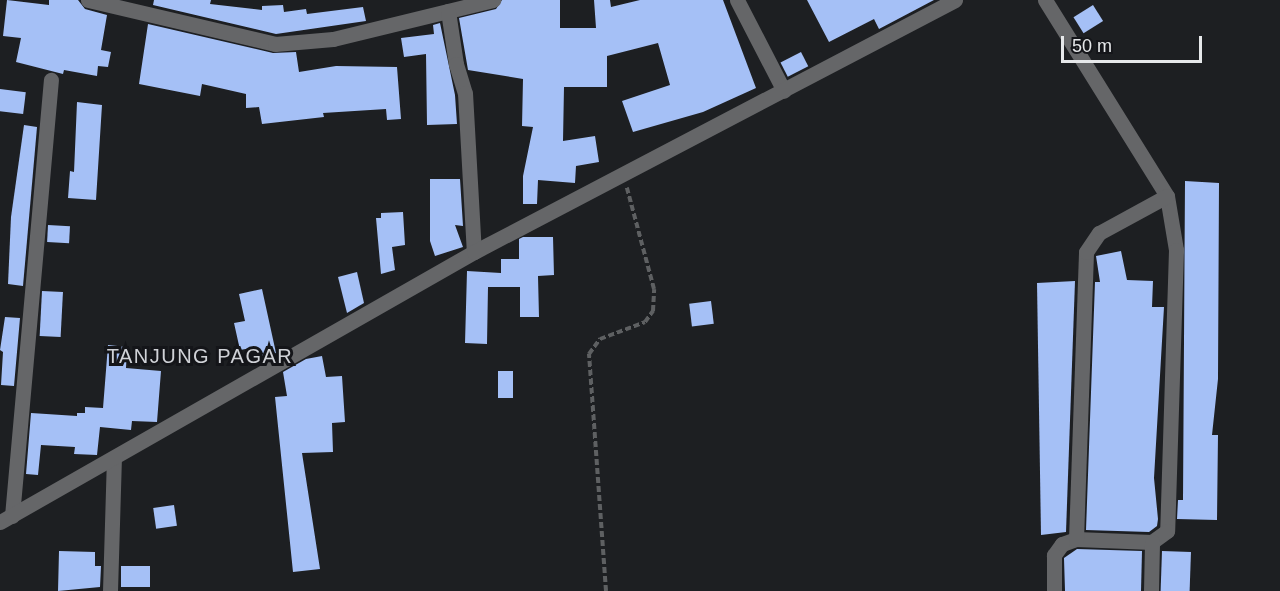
<!DOCTYPE html>
<html>
<head>
<meta charset="utf-8">
<style>
	body { margin:0 }
	#map { position:relative; width:1280px; height:591px; overflow:hidden; background:#1d1f22; font-family:Arial,sans-serif }
	div>[style] { position:absolute }
	.building>* { inset:0; background:#a5c0f6; transform-origin:0 0 }
	.path>* { height:4px; margin-top:-2px; transform-origin:0; background:repeating-linear-gradient(90deg,#5e6062 0 6px,transparent 0 9px) }
	.minor>* { height:15px; margin:-7.5px; padding:0 7.5px; transform-origin:7.5px; border-radius:7.5px; background:#656668 }
	.tertiary>* { height:15px; margin:-7.5px; padding:0 7.5px; transform-origin:7.5px; border-radius:7.5px; background:#656668 }
	span { translate:-50% -50%; white-space:nowrap; text-align:center; line-height:1.15; -webkit-text-stroke:6px #141519; paint-order:stroke }
	.quarter-label { font-size:20px; color:#d0d2d7; letter-spacing:1.5px }
	.scale { position:absolute; left:1061px; top:36px; width:141px; height:27px; box-sizing:border-box; border:3px solid #e6e8ea; border-top:0; padding-left:8px; font-size:18px; line-height:21px; white-space:nowrap; color:#e6e8ea; -webkit-text-stroke:4px #141519; paint-order:stroke }
</style>
</head>
<body>
<div id="map">
	<div class="building">
		<i style="clip-path:polygon(7px 0,49px 5px,49px 0,78px 0,85px 9px,107px 15px,101px 50px,111px 52px,108px 67px,98px 66px,97px 76px,64px 70px,63px 74px,16px 62px,21px 38px,3px 36px)"></i>
		<i style="clip-path:polygon(154px 0,211px 0,210px 4px,262px 10px,262px 6px,283px 5px,284px 12px,306px 9px,307px 14px,363px 7px,366px 21px,276px 34px,153px 5px)"></i>
		<i style="clip-path:polygon(502px 0,560px 0,560px 28px,596px 28px,594px 0,610px 0,611px 7px,640px 0,723px 0,756px 88px,703px 112px,633px 132px,622px 101px,670px 85px,658px 43px,607px 56px,607px 87px,564px 87px,563px 141px,595px 136px,599px 162px,576px 166px,575px 183px,538px 180px,537px 204px,523px 204px,523px 176px,533px 127px,522px 126px,523px 79px,468px 70px,459px 18px,496px 9px)"></i>
		<i style="clip-path:polygon(807px 0,934px 0,879px 29px,874px 19px,829px 42px)"></i>
		<i style="left:1093px;top:5px;width:19px;height:23px;rotate:58deg"></i>
		<i style="clip-path:polygon(440px 23px,455px 95px,457px 124px,427px 125px,426px 54px,404px 57px,401px 38px,434px 34px,433px 25px)"></i>
		<i style="clip-path:polygon(148px 24px,273px 53px,296px 52px,299px 72px,336px 66px,397px 67px,401px 119px,387px 120px,386px 109px,323px 113px,324px 117px,262px 124px,259px 107px,246px 108px,246px 94px,202px 84px,200px 96px,139px 84px)"></i>
		<i style="left:801px;top:52px;width:16px;height:23px;rotate:63deg"></i>
		<i style="left:0;top:89px;width:26px;height:22px;rotate:7deg"></i>
		<i style="clip-path:polygon(77px 102px,102px 105px,96px 200px,68px 198px,70px 171px,74px 172px)"></i>
		<i style="clip-path:polygon(24px 125px,37px 127px,23px 286px,8px 284px,11px 217px)"></i>
		<i style="clip-path:polygon(430px 179px,460px 179px,463px 226px,455px 225px,463px 247px,435px 256px,430px 241px)"></i>
		<i style="clip-path:polygon(1185px 181px,1219px 183px,1218px 379px,1212px 435px,1218px 435px,1217px 520px,1177px 519px,1178px 500px,1183px 500px)"></i>
		<i style="clip-path:polygon(403px 212px,405px 245px,392px 247px,395px 270px,381px 274px,376px 218px,381px 218px,381px 213px)"></i>
		<i style="left:48px;top:225px;width:22px;height:17px;rotate:3deg"></i>
		<i style="clip-path:polygon(523px 237px,553px 237px,554px 275px,538px 276px,539px 317px,520px 317px,520px 287px,488px 287px,487px 344px,465px 343px,467px 271px,501px 273px,501px 259px,519px 259px,519px 239px)"></i>
		<i style="clip-path:polygon(1121px 251px,1127px 280px,1153px 281px,1152px 307px,1164px 307px,1154px 478px,1158px 519px,1157px 526px,1149px 532px,1086px 530px,1095px 282px,1100px 282px,1096px 256px)"></i>
		<i style="clip-path:polygon(357px 272px,364px 303px,347px 313px,338px 277px)"></i>
		<i style="clip-path:polygon(1075px 281px,1066px 532px,1041px 535px,1037px 283px)"></i>
		<i style="clip-path:polygon(262px 289px,276px 353px,253px 359px,251px 348px,240px 350px,234px 323px,245px 321px,239px 294px)"></i>
		<i style="left:42px;top:291px;width:21px;height:45px;rotate:3deg"></i>
		<i style="left:711px;top:301px;width:23px;height:22px;rotate:83deg"></i>
		<i style="clip-path:polygon(5px 317px,20px 318px,14px 386px,1px 385px,3px 352px,0 350px)"></i>
		<i style="clip-path:polygon(108px 345px,127px 347px,126px 368px,161px 371px,157px 422px,132px 421px,131px 430px,100px 427px,97px 455px,74px 454px,75px 447px,41px 445px,38px 475px,26px 474px,31px 413px,77px 416px,77px 413px,85px 413px,85px 407px,103px 408px)"></i>
		<i style="clip-path:polygon(322px 356px,326px 377px,342px 376px,345px 422px,332px 423px,333px 452px,302px 453px,320px 569px,293px 572px,275px 397px,287px 396px,283px 372px,306px 359px)"></i>
		<i style="left:498px;top:371px;width:15px;height:27px"></i>
		<i style="left:174px;top:505px;width:21px;height:21px;rotate:82deg"></i>
		<i style="clip-path:polygon(1077px 549px,1142px 551px,1141px 591px,1065px 591px,1064px 558px)"></i>
		<i style="clip-path:polygon(59px 551px,95px 552px,95px 566px,101px 566px,100px 587px,58px 591px)"></i>
		<i style="left:1162px;top:551px;width:29px;height:40px;rotate:2deg"></i>
		<i style="left:121px;top:566px;width:29px;height:21px"></i>
	</div>
	<div class="path">
		<i style="left:606px;top:591px;width:238px;rotate:-94.1deg"></i>
		<i style="left:589px;top:354px;width:19px;rotate:-54deg"></i>
		<i style="left:600px;top:339px;width:48px;rotate:-20.7deg"></i>
		<i style="left:645px;top:322px;width:14px;rotate:-54deg"></i>
		<i style="left:653px;top:311px;width:22px;rotate:-87deg"></i>
		<i style="left:654px;top:289px;width:105px;rotate:-105deg"></i>
	</div>
	<div class="minor">
		<i style="left:88px;top:0;width:192px;rotate:13.2deg"></i>
		<i style="left:275px;top:44px;width:58px;rotate:-4.9deg"></i>
		<i style="left:333px;top:39px;width:165px;rotate:-13.7deg"></i>
		<i style="left:737px;top:0;width:102px;rotate:62.7deg"></i>
		<i style="left:1045px;top:0;width:231px;rotate:58.1deg"></i>
		<i style="left:1167px;top:196px;width:55px;rotate:80.5deg"></i>
		<i style="left:1176px;top:250px;width:281px;rotate:91.8deg"></i>
		<i style="left:1167px;top:531px;width:19px;rotate:144deg"></i>
		<i style="left:1152px;top:542px;width:76px;rotate:-177.7deg"></i>
		<i style="left:1076px;top:539px;width:15px;rotate:160deg"></i>
		<i style="left:1062px;top:544px;width:14px;rotate:126deg"></i>
		<i style="left:1054px;top:555px;width:36px;rotate:90deg"></i>
		<i style="left:448px;top:11px;width:54px;rotate:81.4deg"></i>
		<i style="left:456px;top:64px;width:30px;rotate:73deg"></i>
		<i style="left:465px;top:93px;width:159px;rotate:86.8deg"></i>
		<i style="left:12px;top:516px;width:438px;rotate:-84.9deg"></i>
		<i style="left:1076px;top:539px;width:287px;rotate:-88deg"></i>
		<i style="left:1086px;top:252px;width:23px;rotate:-56deg"></i>
		<i style="left:1099px;top:233px;width:77px;rotate:-28.6deg"></i>
		<i style="left:110px;top:591px;width:133px;rotate:-88.3deg"></i>
		<i style="left:1151px;top:591px;width:49px;rotate:-88.8deg"></i>
	</div>
	<div class="tertiary">
		<i style="left:0;top:522px;width:546px;rotate:-29.67deg"></i>
		<i style="left:474px;top:252px;width:543px;rotate:-27.65deg"></i>
	</div>
	<div class="quarter-label">
		<span style="left:200px;top:356px">TANJUNG PAGAR</span>
	</div>
	<div class="scale">50 m</div>
</div>
</body>
</html>
